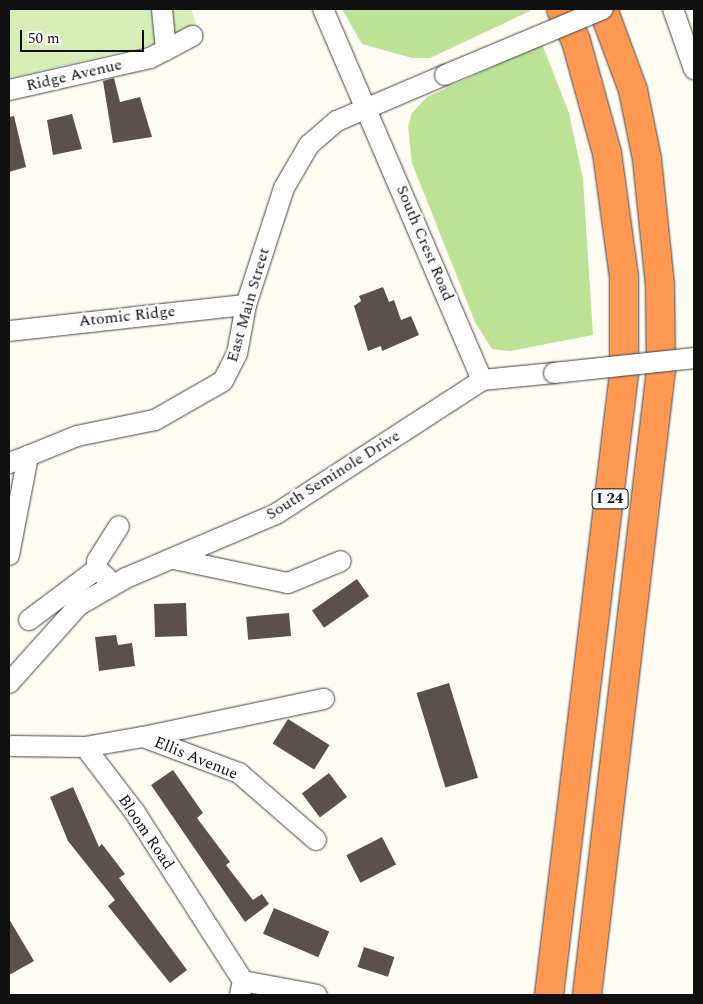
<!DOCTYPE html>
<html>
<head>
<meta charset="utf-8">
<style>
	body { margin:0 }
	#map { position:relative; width:703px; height:1004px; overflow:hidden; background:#fffcf4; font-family:Spectral,serif }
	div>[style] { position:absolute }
	.green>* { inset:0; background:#d7efb7 }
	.forest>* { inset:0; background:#bbe295 }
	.building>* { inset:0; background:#5b504b; transform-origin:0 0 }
	.roads { filter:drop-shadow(0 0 1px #434343) drop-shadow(0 0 1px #434343) }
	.minor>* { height:20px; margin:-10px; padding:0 10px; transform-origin:10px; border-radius:10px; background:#fff }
	.highway>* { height:28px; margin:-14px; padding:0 14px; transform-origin:14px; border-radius:14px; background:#ff9952 }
	.bridges { filter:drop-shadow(0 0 1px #434343) drop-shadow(0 0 1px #434343) }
	.minor-bridge>* { height:20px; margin:-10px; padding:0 10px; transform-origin:10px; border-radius:10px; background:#fff }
	span { translate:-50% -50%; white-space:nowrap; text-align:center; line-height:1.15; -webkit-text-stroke:5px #fff; paint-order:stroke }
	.shield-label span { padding:1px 4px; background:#fff; border:1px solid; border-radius:4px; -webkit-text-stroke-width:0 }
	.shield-label { font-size:15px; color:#101010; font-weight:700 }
	.street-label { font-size:16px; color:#101010 }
	.frame { position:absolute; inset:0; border:10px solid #101010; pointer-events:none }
	.scale { position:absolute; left:20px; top:30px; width:124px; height:22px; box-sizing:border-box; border:2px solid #101010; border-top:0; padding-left:6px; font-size:15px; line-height:18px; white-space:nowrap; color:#101010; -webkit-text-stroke:4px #fff; paint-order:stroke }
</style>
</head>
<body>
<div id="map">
	<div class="green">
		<i style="clip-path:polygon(9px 9px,191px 9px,198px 29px,168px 41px,9px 78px)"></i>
	</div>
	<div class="forest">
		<i style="clip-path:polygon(342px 9px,529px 9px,530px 11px,430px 58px,412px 58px,362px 44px)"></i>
		<i style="clip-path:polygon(542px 44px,569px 113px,583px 179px,593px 335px,510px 351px,492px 349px,475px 322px,412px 163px,408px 127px,412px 113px,427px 97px)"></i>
	</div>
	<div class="building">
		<i style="clip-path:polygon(114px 78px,120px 102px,140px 97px,152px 137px,113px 143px,103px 81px)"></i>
		<i style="clip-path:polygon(72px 114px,82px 149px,53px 155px,47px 120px)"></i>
		<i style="clip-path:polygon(14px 116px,26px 167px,9px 172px,9px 117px)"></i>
		<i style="clip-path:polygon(383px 287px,389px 302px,394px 300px,401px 320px,411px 316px,419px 335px,382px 351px,381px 346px,368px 351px,354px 306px,361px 301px,359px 296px)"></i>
		<i style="left:357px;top:579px;width:21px;height:55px;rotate:55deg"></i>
		<i style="left:186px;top:603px;width:33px;height:32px;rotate:88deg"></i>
		<i style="left:289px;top:613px;width:23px;height:43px;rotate:85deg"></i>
		<i style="clip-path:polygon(116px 635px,118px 645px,132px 643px,135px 666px,99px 671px,95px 637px)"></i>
		<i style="left:449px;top:683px;width:99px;height:34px;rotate:73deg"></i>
		<i style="left:288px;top:719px;width:49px;height:29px;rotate:32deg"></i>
		<i style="clip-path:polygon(173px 770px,203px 813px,197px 818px,230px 862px,226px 865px,253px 900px,262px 894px,269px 904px,245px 922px,151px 785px)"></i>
		<i style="left:329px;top:773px;width:30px;height:34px;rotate:53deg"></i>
		<i style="clip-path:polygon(73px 787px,99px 847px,102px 844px,125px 874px,119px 878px,187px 970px,170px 983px,108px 906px,115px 900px,68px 841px,50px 797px)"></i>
		<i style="left:382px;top:837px;width:31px;height:40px;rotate:63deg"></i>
		<i style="left:274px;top:908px;width:60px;height:28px;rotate:23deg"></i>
		<i style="clip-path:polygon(9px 919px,34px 961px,9px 975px)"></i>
		<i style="left:364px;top:947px;width:32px;height:21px;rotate:18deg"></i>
	</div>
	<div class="roads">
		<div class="minor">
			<i style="left:323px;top:9px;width:404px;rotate:66.8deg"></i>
			<i style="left:673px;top:9px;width:64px;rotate:70.7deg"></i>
			<i style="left:166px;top:50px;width:30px;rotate:-28deg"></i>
			<i style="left:9px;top:90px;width:145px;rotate:-12.8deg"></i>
			<i style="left:150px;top:58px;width:18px;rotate:-27deg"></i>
			<i style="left:166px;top:50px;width:41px;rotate:-95.6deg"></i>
			<i style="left:9px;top:331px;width:238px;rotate:-6.3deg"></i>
			<i style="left:9px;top:463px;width:20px;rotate:-20deg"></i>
			<i style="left:9px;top:555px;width:101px;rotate:-79.1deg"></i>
			<i style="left:28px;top:456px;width:53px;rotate:-22.2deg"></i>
			<i style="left:77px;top:436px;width:80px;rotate:-11.6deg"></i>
			<i style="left:155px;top:420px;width:78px;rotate:-29.8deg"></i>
			<i style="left:223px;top:381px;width:30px;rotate:-63deg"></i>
			<i style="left:237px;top:354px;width:50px;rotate:-79.6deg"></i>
			<i style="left:246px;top:305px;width:123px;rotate:-72deg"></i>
			<i style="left:284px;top:188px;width:50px;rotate:-59.8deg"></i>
			<i style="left:309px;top:145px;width:37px;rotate:-41deg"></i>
			<i style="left:337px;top:121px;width:117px;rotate:-23.1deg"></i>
			<i style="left:174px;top:559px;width:116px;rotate:11.9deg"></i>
			<i style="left:288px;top:583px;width:57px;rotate:-22.5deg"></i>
			<i style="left:107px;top:578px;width:13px;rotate:-138deg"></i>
			<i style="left:97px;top:569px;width:8px;rotate:-90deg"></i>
			<i style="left:97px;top:561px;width:41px;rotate:-57.8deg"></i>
			<i style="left:29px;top:620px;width:85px;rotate:-36.9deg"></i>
			<i style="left:9px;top:683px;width:105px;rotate:-48.1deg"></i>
			<i style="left:79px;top:605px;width:54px;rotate:-29.9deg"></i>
			<i style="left:126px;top:578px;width:163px;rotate:-23.1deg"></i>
			<i style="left:276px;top:514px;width:246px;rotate:-33deg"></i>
			<i style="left:482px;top:380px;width:72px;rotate:-5.6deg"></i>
			<i style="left:143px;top:737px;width:185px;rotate:-11.9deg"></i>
			<i style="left:12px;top:746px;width:73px;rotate:0.8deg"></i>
			<i style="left:85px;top:747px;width:81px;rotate:52.6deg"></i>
			<i style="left:134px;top:811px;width:202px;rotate:57.3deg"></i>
			<i style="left:85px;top:747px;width:59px;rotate:-9.8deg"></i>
			<i style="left:143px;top:737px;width:103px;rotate:20.6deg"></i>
			<i style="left:239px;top:773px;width:102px;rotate:41deg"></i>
			<i style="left:240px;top:995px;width:14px;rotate:-78deg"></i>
			<i style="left:243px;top:981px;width:75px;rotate:10.7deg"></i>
		</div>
		<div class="highway">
			<i style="left:549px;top:995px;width:627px;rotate:-83.12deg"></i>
			<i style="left:624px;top:373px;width:96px;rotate:-90deg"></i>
			<i style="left:624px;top:277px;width:125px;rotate:-97.8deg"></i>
			<i style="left:607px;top:153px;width:116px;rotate:-105.5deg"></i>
			<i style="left:576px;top:41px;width:35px;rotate:-115deg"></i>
			<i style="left:587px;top:995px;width:629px;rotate:-83.25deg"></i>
			<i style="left:661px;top:370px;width:85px;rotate:-90.7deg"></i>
			<i style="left:660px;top:285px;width:127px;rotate:-95.9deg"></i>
			<i style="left:647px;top:159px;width:70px;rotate:-101.5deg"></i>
			<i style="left:633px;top:90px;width:86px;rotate:-110.3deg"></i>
		</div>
	</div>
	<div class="bridges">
		<div class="minor-bridge">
			<i style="left:445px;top:75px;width:171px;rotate:-22.7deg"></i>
			<i style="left:554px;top:373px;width:141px;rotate:-6.1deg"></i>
		</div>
	</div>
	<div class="shield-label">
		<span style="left:610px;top:499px">I 24</span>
	</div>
	<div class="street-label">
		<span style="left:74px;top:75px;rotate:-13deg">Ridge Avenue</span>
		<span style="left:425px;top:243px;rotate:67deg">South Crest Road</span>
		<span style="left:248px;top:305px;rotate:-74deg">East Main Street</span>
		<span style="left:127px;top:316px;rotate:-6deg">Atomic Ridge</span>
		<span style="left:333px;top:475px;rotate:-32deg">South Seminole Drive</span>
		<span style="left:196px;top:758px;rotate:22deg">Ellis Avenue</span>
		<span style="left:146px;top:832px;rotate:56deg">Bloom Road</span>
	</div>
	<div class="frame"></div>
	<div class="scale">50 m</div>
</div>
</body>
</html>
